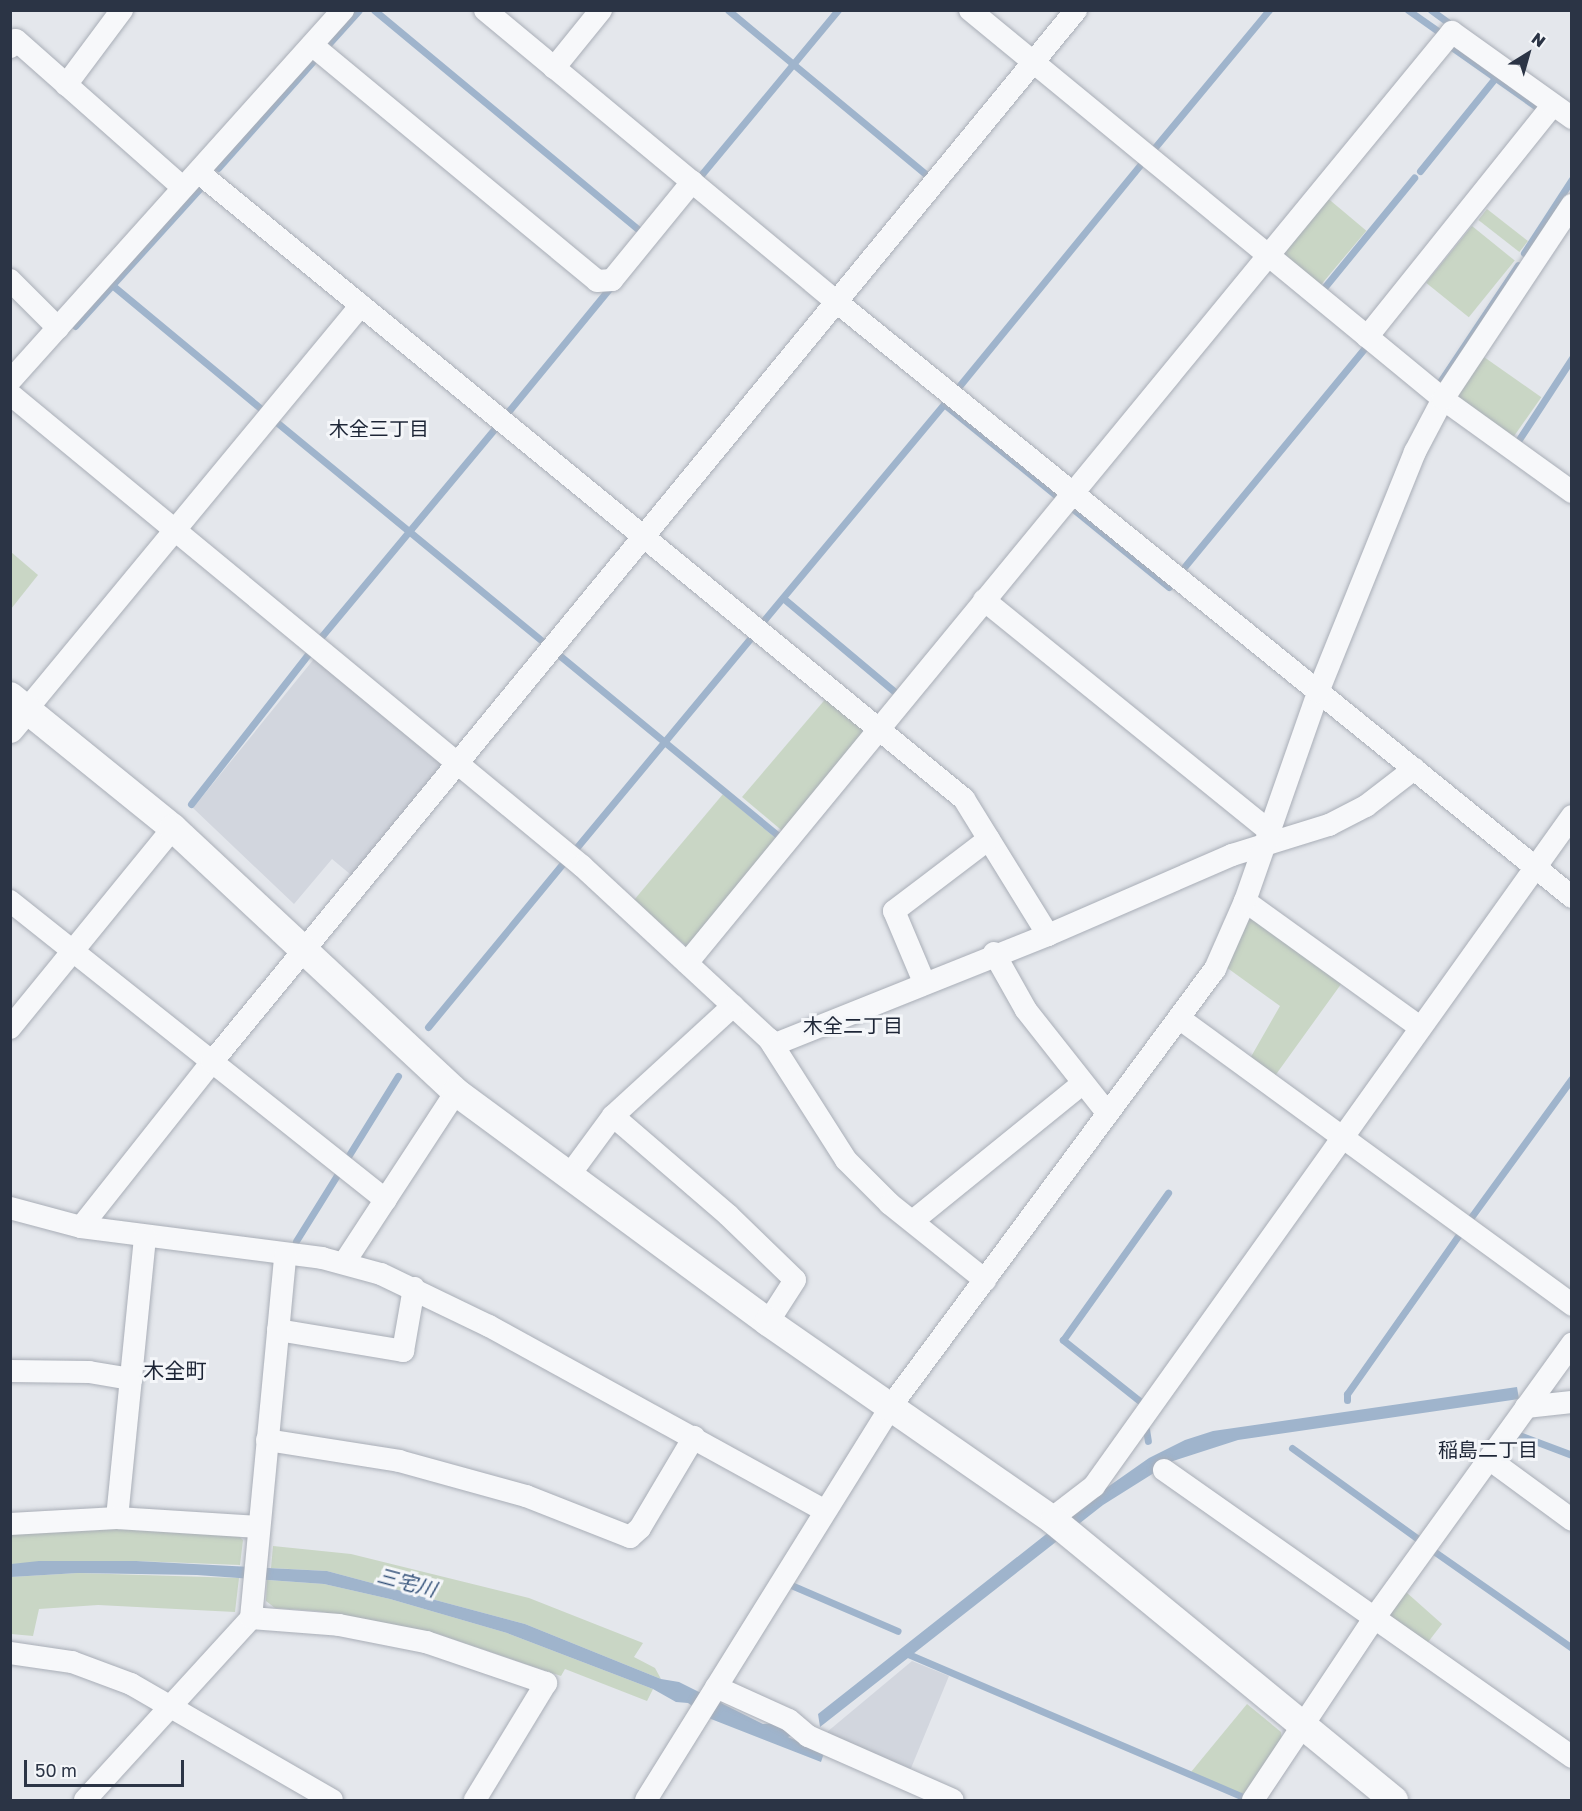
<!DOCTYPE html>
<html>
<head>
<meta charset="utf-8">
<style>
	body { margin:0 }
	#map { position:relative; width:1582px; height:1811px; overflow:hidden; background:#e4e7ec; font-family:"Golos Text","Noto Sans JP",sans-serif }
	div>[style] { position:absolute }
	.built>* { inset:0; background:#d2d6de }
	.green>* { inset:0; background:#c9d6c5; transform-origin:0 0 }
	.water>* { inset:0; background:#9fb4cc }
	.stream>* { height:7px; margin:-3.5px; padding:0 3.5px; transform-origin:3.5px; border-radius:3.5px; background:#9fb4cc }
	.roads { filter:drop-shadow(0 0 2px #a9aeb7) drop-shadow(0 0 2px #a9aeb7) }
	.minor>* { height:22px; margin:-11px; padding:0 11px; transform-origin:11px; border-radius:11px; background:#f7f8fa }
	.tertiary>* { height:28px; margin:-14px; padding:0 14px; transform-origin:14px; border-radius:14px; background:#f7f8fa }
	span { translate:-50% -50%; white-space:nowrap; text-align:center; line-height:1.15; -webkit-text-stroke:6px #f4f6f9; paint-order:stroke }
	.neighbourhood-label { font-size:20px; color:#1d2536 }
	.water-label { font-size:20px; color:#34527a; font-style:italic }
	.quarter-label { font-size:21px; color:#1d2536 }
	.frame { position:absolute; inset:0; border:12px solid #2b3445; pointer-events:none }
	.north { position:absolute; left:1498px; top:24px; width:60px; height:60px; -webkit-text-stroke:4px #f4f6f9; paint-order:stroke; rotate:37deg; font-size:16px; font-weight:700; line-height:24px; text-align:center; color:#2b3445 }
	.north::after { content:''; display:block; margin:auto; width:21px; height:27px; background:#2b3445; clip-path:polygon(50% 0,100% 100%,50% 72%,0 100%) }
	.scale { position:absolute; left:24px; top:1760px; width:160px; height:27px; box-sizing:border-box; border:3px solid #2b3445; border-top:0; padding-left:8px; font-size:18px; line-height:21px; white-space:nowrap; color:#2b3445; -webkit-text-stroke:4px #f4f6f9; paint-order:stroke }
</style>
</head>
<body>
<div id="map">
	<div class="built">
		<i style="clip-path:polygon(318px 654px,446px 759px,356px 879px,332px 859px,294px 904px,193px 808px)"></i>
		<i style="clip-path:polygon(912px 1661px,949px 1676px,909px 1773px,821px 1737px)"></i>
	</div>
	<div class="green">
		<i style="left:1325px;top:196px;width:54px;height:76px;rotate:40deg"></i>
		<i style="left:1487px;top:209px;width:52px;height:14px;rotate:38deg"></i>
		<i style="left:1472px;top:226px;width:55px;height:73px;rotate:39deg"></i>
		<i style="left:1484px;top:357px;width:70px;height:52px;rotate:35deg"></i>
		<i style="clip-path:polygon(11px 552px,38px 575px,11px 609px)"></i>
		<i style="clip-path:polygon(828px 696px,865px 727px,867px 735px,786px 834px,742px 797px)"></i>
		<i style="left:723px;top:794px;width:74px;height:140px;rotate:40deg"></i>
		<i style="clip-path:polygon(1251px 913px,1344px 980px,1272px 1080px,1248px 1062px,1280px 1006px,1226px 967px)"></i>
		<i style="clip-path:polygon(84px 1527px,238px 1535px,243px 1540px,240px 1565px,136px 1561px,11px 1564px,10px 1532px)"></i>
		<i style="clip-path:polygon(273px 1546px,351px 1554px,529px 1598px,643px 1643px,634px 1657px,655px 1668px,661px 1679px,525px 1624px,327px 1571px,271px 1568px)"></i>
		<i style="clip-path:polygon(78px 1573px,239px 1578px,235px 1612px,98px 1605px,39px 1609px,33px 1636px,11px 1634px,11px 1577px)"></i>
		<i style="clip-path:polygon(267px 1580px,324px 1584px,390px 1599px,507px 1633px,653px 1689px,647px 1701px,565px 1669px,561px 1676px,438px 1634px,317px 1611px,275px 1608px,266px 1601px)"></i>
		<i style="clip-path:polygon(1406px 1592px,1442px 1624px,1425px 1646px,1391px 1621px,1390px 1614px)"></i>
		<i style="clip-path:polygon(1247px 1704px,1281px 1732px,1282px 1742px,1247px 1796px,1191px 1772px)"></i>
	</div>
	<div class="water">
		<i style="clip-path:polygon(1517px 1387px,1519px 1399px,1238px 1440px,1173px 1461px,1103px 1505px,820px 1727px,818px 1714px,1092px 1498px,1149px 1458px,1185px 1440px,1213px 1431px)"></i>
		<i style="clip-path:polygon(39px 1561px,136px 1561px,327px 1571px,525px 1624px,661px 1679px,679px 1682px,763px 1724px,779px 1723px,793px 1735px,788px 1737px,824px 1753px,821px 1762px,711px 1719px,688px 1703px,676px 1702px,653px 1689px,507px 1633px,390px 1599px,324px 1584px,197px 1575px,78px 1573px,11px 1577px,11px 1564px)"></i>
	</div>
	<div class="stream">
		<i style="left:374px;top:10px;width:343px;rotate:39.7deg"></i>
		<i style="left:728px;top:10px;width:259px;rotate:39.7deg"></i>
		<i style="left:1408px;top:10px;width:38px;rotate:35deg"></i>
		<i style="left:1431px;top:10px;width:29px;rotate:36deg"></i>
		<i style="left:1450px;top:46px;width:111px;rotate:35.1deg"></i>
		<i style="left:324px;top:49px;width:52px;rotate:-48.1deg"></i>
		<i style="left:1151px;top:152px;width:185px;rotate:-50.3deg"></i>
		<i style="left:218px;top:168px;width:142px;rotate:-48.4deg"></i>
		<i style="left:1420px;top:171px;width:119px;rotate:-51.1deg"></i>
		<i style="left:701px;top:175px;width:214px;rotate:-50.3deg"></i>
		<i style="left:1524px;top:253px;width:88px;rotate:-57deg"></i>
		<i style="left:112px;top:285px;width:197px;rotate:39.7deg"></i>
		<i style="left:1323px;top:289px;width:144px;rotate:-50.7deg"></i>
		<i style="left:75px;top:326px;width:186px;rotate:-47.8deg"></i>
		<i style="left:960px;top:385px;width:287px;rotate:-50.7deg"></i>
		<i style="left:1438px;top:385px;width:144px;rotate:-56.3deg"></i>
		<i style="left:507px;top:413px;width:166px;rotate:-50.6deg"></i>
		<i style="left:274px;top:420px;width:354px;rotate:39.5deg"></i>
		<i style="left:1516px;top:444px;width:103px;rotate:-56.9deg"></i>
		<i style="left:1072px;top:508px;width:125px;rotate:39.2deg"></i>
		<i style="left:1185px;top:566px;width:286px;rotate:-50.5deg"></i>
		<i style="left:783px;top:598px;width:145px;rotate:40deg"></i>
		<i style="left:759px;top:626px;width:289px;rotate:-50.2deg"></i>
		<i style="left:944px;top:404px;width:146px;rotate:39.2deg"></i>
		<i style="left:321px;top:637px;width:275px;rotate:-50.2deg"></i>
		<i style="left:559px;top:655px;width:286px;rotate:39.5deg"></i>
		<i style="left:191px;top:804px;width:190px;rotate:-52deg"></i>
		<i style="left:577px;top:847px;width:274px;rotate:-50.3deg"></i>
		<i style="left:428px;top:1027px;width:215px;rotate:-50.5deg"></i>
		<i style="left:349px;top:1155px;width:93px;rotate:-58.2deg"></i>
		<i style="left:1469px;top:1220px;width:175px;rotate:-54deg"></i>
		<i style="left:296px;top:1241px;width:81px;rotate:-58.1deg"></i>
		<i style="left:1347px;top:1400px;width:6px;rotate:-90deg"></i>
		<i style="left:1347px;top:1394px;width:197px;rotate:-54.9deg"></i>
		<i style="left:1141px;top:1402px;width:100px;rotate:-141.5deg"></i>
		<i style="left:1063px;top:1340px;width:181px;rotate:-54.5deg"></i>
		<i style="left:1146px;top:1429px;width:12px;rotate:81deg"></i>
		<i style="left:1519px;top:1435px;width:57px;rotate:20.7deg"></i>
		<i style="left:1292px;top:1448px;width:154px;rotate:35.8deg"></i>
		<i style="left:1435px;top:1552px;width:167px;rotate:35deg"></i>
		<i style="left:791px;top:1585px;width:116px;rotate:23.3deg"></i>
		<i style="left:908px;top:1654px;width:366px;rotate:23.1deg"></i>
	</div>
	<div class="roads">
		<div class="minor">
			<i style="left:485px;top:10px;width:459px;rotate:39.7deg"></i>
			<i style="left:838px;top:303px;width:944px;rotate:38.98deg"></i>
			<i style="left:970px;top:10px;width:612px;rotate:39.43deg"></i>
			<i style="left:1443px;top:399px;width:159px;rotate:35.8deg"></i>
			<i style="left:312px;top:45px;width:370px;rotate:39.6deg"></i>
			<i style="left:597px;top:281px;width:15px;rotate:-4deg"></i>
			<i style="left:612px;top:280px;width:127px;rotate:-50.8deg"></i>
			<i style="left:10px;top:47px;width:9px;rotate:-49deg"></i>
			<i style="left:16px;top:40px;width:223px;rotate:41.5deg"></i>
			<i style="left:554px;top:68px;width:75px;rotate:-51deg"></i>
			<i style="left:66px;top:85px;width:94px;rotate:-53.3deg"></i>
			<i style="left:198px;top:172px;width:990px;rotate:39.3deg"></i>
			<i style="left:964px;top:799px;width:160px;rotate:58.3deg"></i>
			<i style="left:10px;top:280px;width:68px;rotate:45deg"></i>
			<i style="left:1367px;top:337px;width:297px;rotate:-51.3deg"></i>
			<i style="left:10px;top:381px;width:499px;rotate:-48.1deg"></i>
			<i style="left:10px;top:394px;width:742px;rotate:39.53deg"></i>
			<i style="left:582px;top:866px;width:255px;rotate:42.8deg"></i>
			<i style="left:769px;top:1039px;width:143px;rotate:57.5deg"></i>
			<i style="left:846px;top:1160px;width:62px;rotate:45deg"></i>
			<i style="left:890px;top:1204px;width:122px;rotate:38.7deg"></i>
			<i style="left:984px;top:600px;width:368px;rotate:39deg"></i>
			<i style="left:27px;top:709px;width:524px;rotate:-50.42deg"></i>
			<i style="left:10px;top:901px;width:480px;rotate:38.5deg"></i>
			<i style="left:1245px;top:901px;width:216px;rotate:35.8deg"></i>
			<i style="left:994px;top:953px;width:65px;rotate:60.7deg"></i>
			<i style="left:1026px;top:1010px;width:132px;rotate:51.7deg"></i>
			<i style="left:687px;top:963px;width:1205px;rotate:-50.59deg"></i>
			<i style="left:1452px;top:32px;width:148px;rotate:35.6deg"></i>
			<i style="left:924px;top:982px;width:77px;rotate:-112.9deg"></i>
			<i style="left:894px;top:911px;width:119px;rotate:-37.2deg"></i>
			<i style="left:1179px;top:1018px;width:487px;rotate:36.1deg"></i>
			<i style="left:10px;top:1028px;width:258px;rotate:-50.8deg"></i>
			<i style="left:773px;top:1045px;width:296px;rotate:-21.8deg"></i>
			<i style="left:1048px;top:935px;width:201px;rotate:-23.5deg"></i>
			<i style="left:1232px;top:855px;width:102px;rotate:-17.2deg"></i>
			<i style="left:1329px;top:825px;width:42px;rotate:-27.2deg"></i>
			<i style="left:1366px;top:806px;width:61px;rotate:-37.6deg"></i>
			<i style="left:613px;top:1116px;width:163px;rotate:-42.5deg"></i>
			<i style="left:568px;top:1177px;width:76px;rotate:-53.6deg"></i>
			<i style="left:613px;top:1116px;width:152px;rotate:40.7deg"></i>
			<i style="left:728px;top:1215px;width:93px;rotate:44.1deg"></i>
			<i style="left:795px;top:1280px;width:50px;rotate:122.7deg"></i>
			<i style="left:10px;top:1208px;width:73px;rotate:15deg"></i>
			<i style="left:81px;top:1227px;width:243px;rotate:7.3deg"></i>
			<i style="left:322px;top:1258px;width:61px;rotate:15.2deg"></i>
			<i style="left:381px;top:1274px;width:120px;rotate:25.7deg"></i>
			<i style="left:489px;top:1326px;width:382px;rotate:28.8deg"></i>
			<i style="left:914px;top:1220px;width:216px;rotate:-39deg"></i>
			<i style="left:81px;top:1227px;width:211px;rotate:-51.6deg"></i>
			<i style="left:212px;top:1062px;width:1361px;rotate:-50.6deg"></i>
			<i style="left:344px;top:1263px;width:204px;rotate:-56.8deg"></i>
			<i style="left:278px;top:1330px;width:127px;rotate:9.5deg"></i>
			<i style="left:403px;top:1351px;width:64px;rotate:-80.1deg"></i>
			<i style="left:10px;top:1371px;width:79px;rotate:0.7deg"></i>
			<i style="left:89px;top:1372px;width:43px;rotate:9.5deg"></i>
			<i style="left:1526px;top:1407px;width:46px;rotate:-6.2deg"></i>
			<i style="left:267px;top:1440px;width:134px;rotate:9deg"></i>
			<i style="left:399px;top:1461px;width:132px;rotate:15.4deg"></i>
			<i style="left:526px;top:1496px;width:112px;rotate:21.5deg"></i>
			<i style="left:630px;top:1537px;width:13px;rotate:-42deg"></i>
			<i style="left:640px;top:1528px;width:106px;rotate:-59.3deg"></i>
			<i style="left:1489px;top:1459px;width:103px;rotate:36.3deg"></i>
			<i style="left:1164px;top:1470px;width:499px;rotate:35.1deg"></i>
			<i style="left:117px;top:1518px;width:283px;rotate:-84.3deg"></i>
			<i style="left:1051px;top:1519px;width:54px;rotate:-37.5deg"></i>
			<i style="left:1094px;top:1486px;width:823px;rotate:-54.49deg"></i>
			<i style="left:10px;top:1524px;width:107px;rotate:-3.2deg"></i>
			<i style="left:117px;top:1518px;width:142px;rotate:3.6deg"></i>
			<i style="left:251px;top:1618px;width:88px;rotate:4.5deg"></i>
			<i style="left:339px;top:1625px;width:89px;rotate:11.1deg"></i>
			<i style="left:426px;top:1642px;width:127px;rotate:18.9deg"></i>
			<i style="left:546px;top:1683px;width:137px;rotate:121.3deg"></i>
			<i style="left:10px;top:1653px;width:63px;rotate:8.3deg"></i>
			<i style="left:72px;top:1662px;width:63px;rotate:20.4deg"></i>
			<i style="left:131px;top:1684px;width:232px;rotate:30deg"></i>
			<i style="left:716px;top:1687px;width:80px;rotate:24.3deg"></i>
			<i style="left:789px;top:1720px;width:25px;rotate:40deg"></i>
			<i style="left:808px;top:1736px;width:158px;rotate:23.8deg"></i>
			<i style="left:85px;top:1800px;width:246px;rotate:-47.6deg"></i>
			<i style="left:251px;top:1618px;width:365px;rotate:-84.6deg"></i>
			<i style="left:646px;top:1800px;width:464px;rotate:-58.1deg"></i>
			<i style="left:891px;top:1406px;width:544px;rotate:-53.45deg"></i>
			<i style="left:1215px;top:969px;width:74px;rotate:-66.2deg"></i>
			<i style="left:1245px;top:901px;width:221px;rotate:-70.7deg"></i>
			<i style="left:1318px;top:692px;width:259px;rotate:-68deg"></i>
			<i style="left:1415px;top:452px;width:60px;rotate:-62.2deg"></i>
			<i style="left:1443px;top:399px;width:233px;rotate:-56.4deg"></i>
			<i style="left:1253px;top:1800px;width:220px;rotate:-56.3deg"></i>
			<i style="left:1375px;top:1617px;width:337px;rotate:-54.2deg"></i>
		</div>
		<div class="tertiary">
			<i style="left:10px;top:696px;width:210px;rotate:39deg"></i>
			<i style="left:173px;top:828px;width:387px;rotate:43deg"></i>
			<i style="left:456px;top:1092px;width:388px;rotate:36.4deg"></i>
			<i style="left:768px;top:1322px;width:348px;rotate:34.8deg"></i>
			<i style="left:1054px;top:1521px;width:440px;rotate:39.4deg"></i>
			<i style="left:10px;top:729px;width:26px;rotate:-50deg"></i>
		</div>
	</div>
	<div class="neighbourhood-label">
		<span style="left:379px;top:428px">木全三丁目</span>
		<span style="left:853px;top:1025px">木全二丁目</span>
		<span style="left:1488px;top:1449px">稲島二丁目</span>
	</div>
	<div class="water-label">
		<span style="left:407px;top:1582px;rotate:15deg">三宅川</span>
	</div>
	<div class="quarter-label">
		<span style="left:175px;top:1370px">木全町</span>
	</div>
	<div class="frame"></div>
	<div class="north">N</div>
	<div class="scale">50 m</div>
</div>
</body>
</html>
